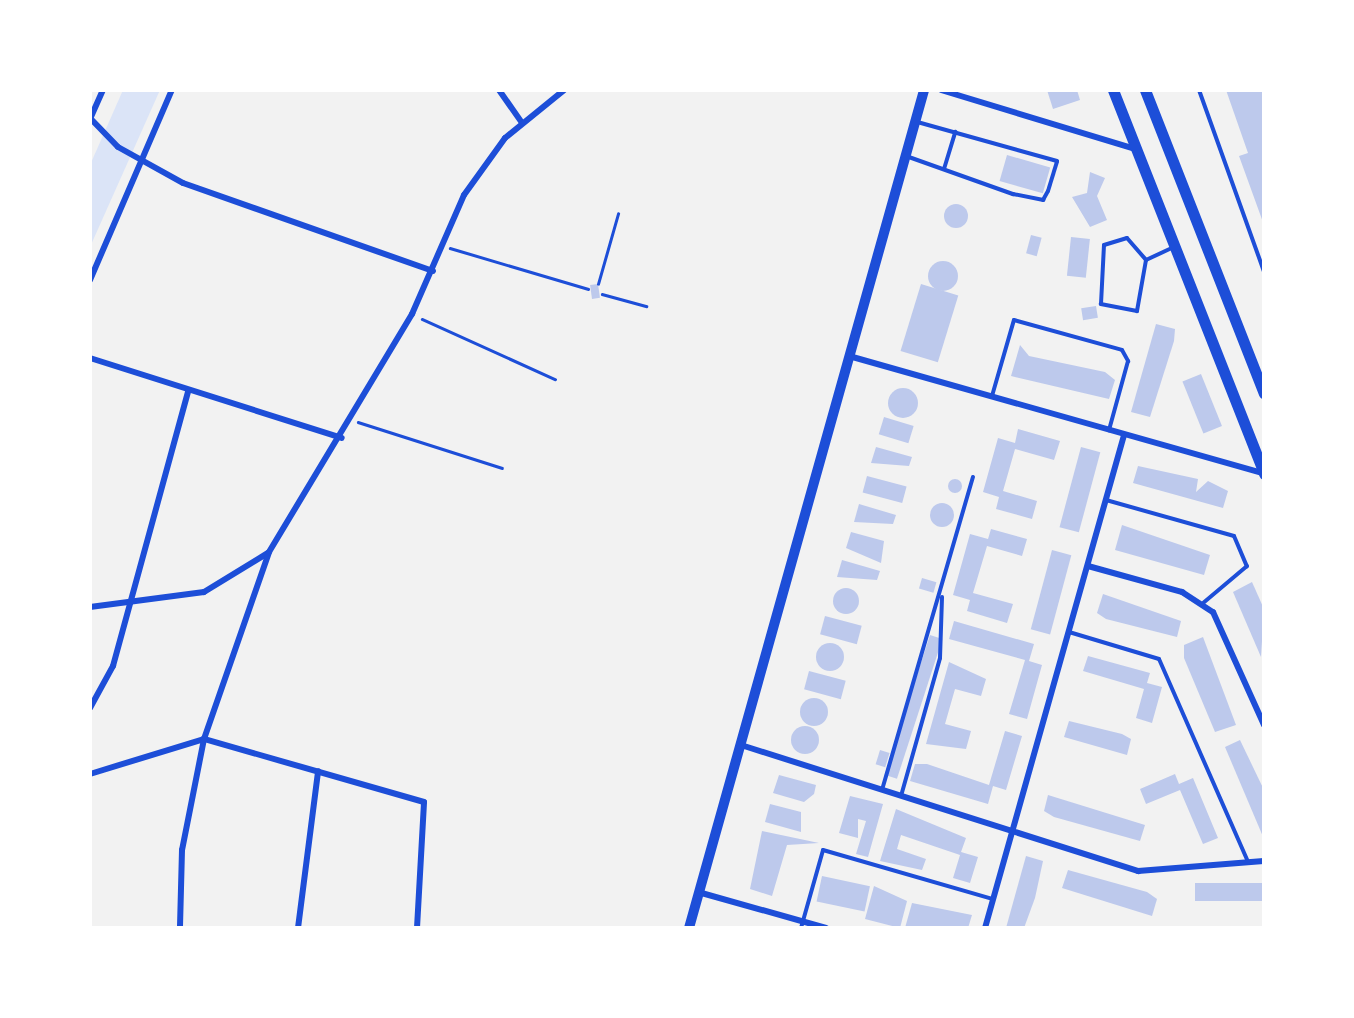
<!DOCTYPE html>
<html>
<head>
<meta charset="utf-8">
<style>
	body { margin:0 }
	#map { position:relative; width:1354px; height:1018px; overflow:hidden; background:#f2f2f2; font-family:Montserrat,sans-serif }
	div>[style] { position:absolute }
	.green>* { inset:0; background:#dbe4f7 }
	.building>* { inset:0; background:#bdc9ec; transform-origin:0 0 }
	.round { border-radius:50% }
	.path>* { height:2.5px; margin:-1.25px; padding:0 1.25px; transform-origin:1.25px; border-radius:1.25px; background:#1d4ed8 }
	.service>* { height:4px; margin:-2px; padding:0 2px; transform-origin:2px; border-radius:2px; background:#1d4ed8 }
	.minor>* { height:6px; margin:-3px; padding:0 3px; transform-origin:3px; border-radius:3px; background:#1d4ed8 }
	.secondary>* { height:10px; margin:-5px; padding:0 5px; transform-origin:5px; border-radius:5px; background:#1d4ed8 }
	.primary>* { height:11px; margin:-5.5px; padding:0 5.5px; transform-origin:5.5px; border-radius:5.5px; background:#1d4ed8 }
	span { translate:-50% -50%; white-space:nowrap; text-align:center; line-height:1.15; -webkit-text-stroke:8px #fff; paint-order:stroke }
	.frame { position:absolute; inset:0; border:92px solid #fff; pointer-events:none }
</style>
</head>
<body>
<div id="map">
	<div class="green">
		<i style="clip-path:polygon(123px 90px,160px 90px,90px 247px,90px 165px)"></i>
	</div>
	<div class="building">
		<i style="clip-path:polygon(1047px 90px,1077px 90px,1080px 100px,1053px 109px)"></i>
		<i style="clip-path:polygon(1226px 90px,1264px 90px,1264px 225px,1239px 156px,1248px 153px)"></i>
		<i style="left:1007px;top:155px;width:45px;height:27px;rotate:16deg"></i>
		<i style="clip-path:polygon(1090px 172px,1105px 178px,1097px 196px,1107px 220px,1090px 227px,1072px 197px,1087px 193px)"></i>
		<i class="round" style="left:944px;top:204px;width:24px;height:24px"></i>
		<i style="left:1031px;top:235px;width:11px;height:19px;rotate:15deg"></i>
		<i style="left:1071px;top:237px;width:19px;height:39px;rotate:6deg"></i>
		<i class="round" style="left:928px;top:261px;width:30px;height:30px"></i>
		<i style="left:598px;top:284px;width:14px;height:8px;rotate:82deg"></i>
		<i style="left:921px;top:284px;width:39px;height:70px;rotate:17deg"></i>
		<i style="left:1096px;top:306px;width:12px;height:15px;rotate:81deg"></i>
		<i style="clip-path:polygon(1156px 324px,1175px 329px,1174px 341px,1150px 417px,1131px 412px)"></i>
		<i style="clip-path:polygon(1020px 345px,1029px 356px,1105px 372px,1115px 380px,1109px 399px,1011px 376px)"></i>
		<i style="left:1201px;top:374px;width:56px;height:20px;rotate:68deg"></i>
		<i class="round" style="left:888px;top:388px;width:30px;height:30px"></i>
		<i style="left:884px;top:417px;width:31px;height:18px;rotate:17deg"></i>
		<i style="clip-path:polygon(1018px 429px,1060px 441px,1054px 460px,1015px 449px,1003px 491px,1037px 501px,1032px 519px,996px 509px,999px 497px,983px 492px,998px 438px,1015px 443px)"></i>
		<i style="clip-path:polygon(876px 447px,912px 457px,909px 466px,871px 463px)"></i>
		<i style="left:1081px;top:447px;width:20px;height:83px;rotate:15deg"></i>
		<i style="clip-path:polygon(1138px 466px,1198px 479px,1196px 492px,1208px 481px,1228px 491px,1223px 508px,1133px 483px)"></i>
		<i style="left:867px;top:476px;width:41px;height:17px;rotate:15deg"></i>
		<i class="round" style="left:948px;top:479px;width:14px;height:14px"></i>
		<i class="round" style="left:930px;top:503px;width:24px;height:24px"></i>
		<i style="clip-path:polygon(859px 504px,896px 515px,893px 524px,854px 522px)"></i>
		<i style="clip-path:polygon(1122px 525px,1210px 555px,1204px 575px,1115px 550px)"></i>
		<i style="clip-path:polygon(991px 529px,1027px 539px,1022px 556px,987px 546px,973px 593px,1013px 604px,1007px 623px,967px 611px,970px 600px,953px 595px,970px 534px,988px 539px)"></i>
		<i style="clip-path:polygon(851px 532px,884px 541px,881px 563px,846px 548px)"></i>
		<i style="left:1052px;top:550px;width:20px;height:82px;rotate:15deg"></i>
		<i style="clip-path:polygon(842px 560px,880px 571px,877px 580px,837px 577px)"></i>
		<i style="left:922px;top:578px;width:15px;height:11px;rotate:16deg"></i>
		<i style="clip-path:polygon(1252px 582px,1264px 609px,1261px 657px,1233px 592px)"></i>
		<i class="round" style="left:833px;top:588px;width:26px;height:26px"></i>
		<i style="clip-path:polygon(1103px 594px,1181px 621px,1177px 637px,1106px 619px,1097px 613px)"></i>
		<i style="left:825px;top:616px;width:38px;height:19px;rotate:15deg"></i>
		<i style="clip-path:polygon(954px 621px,1034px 644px,1029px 661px,1042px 665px,1027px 719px,1009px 714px,1025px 660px,949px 639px)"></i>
		<i style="left:930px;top:635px;width:13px;height:147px;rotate:18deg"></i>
		<i style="clip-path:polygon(1203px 637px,1236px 725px,1215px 732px,1184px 658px,1184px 645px)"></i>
		<i class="round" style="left:816px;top:643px;width:28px;height:28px"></i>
		<i style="clip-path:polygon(1088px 656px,1150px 673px,1147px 683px,1162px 687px,1152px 723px,1136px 718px,1144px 689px,1083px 671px)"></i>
		<i style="clip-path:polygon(949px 662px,986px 679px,981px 696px,955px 689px,945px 724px,971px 731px,966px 749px,926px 744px)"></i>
		<i style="left:809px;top:671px;width:38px;height:19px;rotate:15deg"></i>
		<i class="round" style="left:800px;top:698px;width:28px;height:28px"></i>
		<i style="clip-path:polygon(1069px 721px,1122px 734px,1131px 739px,1127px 755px,1064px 737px)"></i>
		<i class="round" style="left:791px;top:726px;width:28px;height:28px"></i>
		<i style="clip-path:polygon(1005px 731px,1022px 736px,1006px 790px,993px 786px,988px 804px,910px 781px,915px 764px,927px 764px,989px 785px)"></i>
		<i style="clip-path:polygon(1240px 740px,1264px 790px,1264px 839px,1225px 747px)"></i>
		<i style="left:880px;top:750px;width:10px;height:15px;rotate:17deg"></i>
		<i style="clip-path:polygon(1175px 774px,1179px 784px,1193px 778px,1218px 838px,1203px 844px,1180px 790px,1146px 804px,1140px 789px)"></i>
		<i style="clip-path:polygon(779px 775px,816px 785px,814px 794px,804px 802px,773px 793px)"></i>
		<i style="clip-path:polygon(1048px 795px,1145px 825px,1140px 841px,1054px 817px,1044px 811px)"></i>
		<i style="clip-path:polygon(850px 796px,883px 804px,868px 857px,856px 854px,866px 821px,858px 819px,858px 838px,839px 833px)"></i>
		<i style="clip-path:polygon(770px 804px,801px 812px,801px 832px,765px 822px)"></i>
		<i style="clip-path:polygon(896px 809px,966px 838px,961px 852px,978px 857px,970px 883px,953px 878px,960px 855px,901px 835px,897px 849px,926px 859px,922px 870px,880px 861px)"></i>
		<i style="clip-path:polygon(762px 831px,819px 843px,787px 845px,772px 896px,750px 889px)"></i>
		<i style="clip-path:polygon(1026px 856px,1043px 861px,1035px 898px,1024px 928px,1006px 928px)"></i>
		<i style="clip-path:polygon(1068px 870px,1147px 892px,1157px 899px,1152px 916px,1062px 888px)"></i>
		<i style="left:822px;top:876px;width:49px;height:26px;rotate:12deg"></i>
		<i style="left:1264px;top:883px;width:18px;height:69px;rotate:90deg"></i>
		<i style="clip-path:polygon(874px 886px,907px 901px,900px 928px,865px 919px)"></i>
		<i style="clip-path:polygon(912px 903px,972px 915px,968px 928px,905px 928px)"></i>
	</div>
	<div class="path">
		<i style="left:450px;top:248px;width:144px;rotate:16.5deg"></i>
		<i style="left:598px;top:284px;width:73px;rotate:-74.1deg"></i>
		<i style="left:602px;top:294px;width:46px;rotate:15.3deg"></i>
		<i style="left:422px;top:319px;width:146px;rotate:24.3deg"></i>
		<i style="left:358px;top:422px;width:151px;rotate:17.7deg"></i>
	</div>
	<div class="service">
		<i style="left:1199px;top:90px;width:193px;rotate:70.3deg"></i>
		<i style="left:906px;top:156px;width:114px;rotate:19.6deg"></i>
		<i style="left:1013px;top:194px;width:31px;rotate:11deg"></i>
		<i style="left:1043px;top:200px;width:10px;rotate:-61deg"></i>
		<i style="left:1048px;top:191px;width:31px;rotate:-73deg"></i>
		<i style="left:1057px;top:161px;width:145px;rotate:-164.4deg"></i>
		<i style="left:944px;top:169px;width:39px;rotate:-73deg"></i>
		<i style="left:1146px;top:260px;width:52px;rotate:100deg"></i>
		<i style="left:1137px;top:311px;width:37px;rotate:-169deg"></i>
		<i style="left:1101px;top:304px;width:59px;rotate:-87.1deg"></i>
		<i style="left:1104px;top:245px;width:24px;rotate:-17deg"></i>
		<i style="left:1127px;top:238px;width:29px;rotate:49deg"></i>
		<i style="left:1146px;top:260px;width:26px;rotate:-25deg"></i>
		<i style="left:992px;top:396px;width:79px;rotate:-73.9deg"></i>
		<i style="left:1014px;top:320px;width:112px;rotate:15.5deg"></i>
		<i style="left:1122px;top:350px;width:13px;rotate:61deg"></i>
		<i style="left:1128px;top:361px;width:72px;rotate:105.4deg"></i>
		<i style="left:1106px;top:500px;width:133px;rotate:15.7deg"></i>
		<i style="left:1234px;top:536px;width:33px;rotate:67deg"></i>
		<i style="left:1247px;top:566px;width:57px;rotate:139.9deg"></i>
		<i style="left:1069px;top:632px;width:94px;rotate:16.7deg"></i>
		<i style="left:1159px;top:659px;width:222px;rotate:66.3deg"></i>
		<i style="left:882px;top:790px;width:326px;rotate:-73.8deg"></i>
		<i style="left:901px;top:796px;width:143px;rotate:-74.2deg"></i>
		<i style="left:940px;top:658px;width:61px;rotate:-88.1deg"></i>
		<i style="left:801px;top:928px;width:81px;rotate:-74.2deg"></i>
		<i style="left:823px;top:850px;width:177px;rotate:16.1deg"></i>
	</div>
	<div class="minor">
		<i style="left:499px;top:90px;width:38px;rotate:55deg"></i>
		<i style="left:941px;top:90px;width:200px;rotate:16.9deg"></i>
		<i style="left:90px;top:118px;width:40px;rotate:46deg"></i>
		<i style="left:118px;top:147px;width:74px;rotate:29deg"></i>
		<i style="left:183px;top:183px;width:265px;rotate:19.4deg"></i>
		<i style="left:90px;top:119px;width:32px;rotate:-66deg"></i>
		<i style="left:90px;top:280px;width:207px;rotate:-66.7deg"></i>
		<i style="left:849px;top:356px;width:430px;rotate:15.8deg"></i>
		<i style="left:90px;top:358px;width:264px;rotate:17.6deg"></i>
		<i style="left:1088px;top:566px;width:98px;rotate:15.5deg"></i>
		<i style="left:1182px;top:592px;width:37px;rotate:33deg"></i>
		<i style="left:1213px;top:612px;width:124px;rotate:65.7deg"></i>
		<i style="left:90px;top:607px;width:115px;rotate:-7.5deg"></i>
		<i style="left:204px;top:592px;width:75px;rotate:-31.4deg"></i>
		<i style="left:90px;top:708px;width:48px;rotate:-61.3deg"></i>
		<i style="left:113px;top:666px;width:285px;rotate:-74.7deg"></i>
		<i style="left:741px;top:745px;width:417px;rotate:17.6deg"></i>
		<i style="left:1138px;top:871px;width:126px;rotate:-4.5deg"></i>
		<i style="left:90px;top:774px;width:119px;rotate:-17.1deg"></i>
		<i style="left:204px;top:739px;width:113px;rotate:101.2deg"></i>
		<i style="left:182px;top:850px;width:78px;rotate:91.5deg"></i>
		<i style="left:698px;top:892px;width:133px;rotate:15.7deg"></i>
		<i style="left:298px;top:928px;width:158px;rotate:-82.7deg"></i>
		<i style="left:417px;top:928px;width:126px;rotate:-86.8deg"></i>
		<i style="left:424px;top:802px;width:229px;rotate:-164deg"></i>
		<i style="left:204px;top:739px;width:198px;rotate:-70.8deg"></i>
		<i style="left:269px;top:552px;width:278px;rotate:-59deg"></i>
		<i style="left:412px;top:314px;width:130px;rotate:-66.4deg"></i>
		<i style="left:464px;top:195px;width:70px;rotate:-54.3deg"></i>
		<i style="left:505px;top:138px;width:76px;rotate:-39.1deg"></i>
		<i style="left:985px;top:928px;width:512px;rotate:-74.25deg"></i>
	</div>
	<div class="secondary">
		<i style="left:689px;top:928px;width:870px;rotate:-74.33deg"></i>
	</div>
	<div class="primary">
		<i style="left:1113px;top:90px;width:413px;rotate:68.5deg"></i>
		<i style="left:1145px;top:90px;width:326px;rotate:68.6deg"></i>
	</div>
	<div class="frame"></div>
</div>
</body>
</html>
